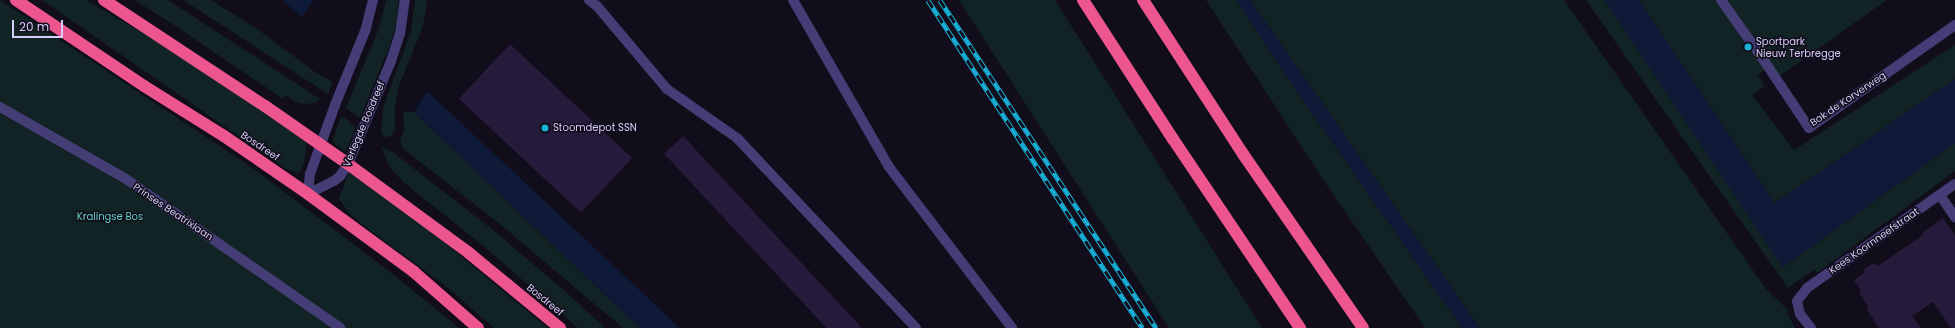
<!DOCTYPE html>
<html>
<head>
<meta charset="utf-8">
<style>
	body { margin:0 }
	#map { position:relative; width:1955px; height:328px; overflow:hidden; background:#110d1b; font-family:Poppins,sans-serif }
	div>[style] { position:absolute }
	.green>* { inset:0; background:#112324 }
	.water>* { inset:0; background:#0f1a38 }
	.building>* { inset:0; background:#251b3a; transform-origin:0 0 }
	.lane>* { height:10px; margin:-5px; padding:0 5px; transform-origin:5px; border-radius:5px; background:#453d75 }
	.street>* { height:10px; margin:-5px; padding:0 5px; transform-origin:5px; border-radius:5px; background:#453d75 }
	.highway>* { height:12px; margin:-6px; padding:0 6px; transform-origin:6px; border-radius:6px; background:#ec558d }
	.rail>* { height:4.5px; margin-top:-2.25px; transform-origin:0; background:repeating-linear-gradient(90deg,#110d1b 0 9px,#18b2da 0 18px); box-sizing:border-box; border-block:1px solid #18b2da }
	.dots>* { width:11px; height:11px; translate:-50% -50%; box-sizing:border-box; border:2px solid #110d1b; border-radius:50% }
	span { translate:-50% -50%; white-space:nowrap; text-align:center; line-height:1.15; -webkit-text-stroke:3px #110d1b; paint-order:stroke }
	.poi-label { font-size:10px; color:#d7cdf9 }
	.left { translate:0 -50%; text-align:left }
	.street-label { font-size:10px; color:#d7cdf9 }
	.park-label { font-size:10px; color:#62d0c0 }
	.scale { position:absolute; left:12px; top:20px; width:51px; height:18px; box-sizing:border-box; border:2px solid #d7cdf9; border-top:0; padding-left:5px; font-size:12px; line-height:14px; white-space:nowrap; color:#d7cdf9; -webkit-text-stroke:3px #110d1b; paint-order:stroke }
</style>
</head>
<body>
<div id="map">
	<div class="green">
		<i style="clip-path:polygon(0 0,257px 171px,394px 275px,459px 328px,0 328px)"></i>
		<i style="clip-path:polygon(42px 0,86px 0,201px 67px,307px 139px,304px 164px,300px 172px,296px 173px,283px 167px)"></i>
		<i style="clip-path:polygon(134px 0,168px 0,320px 99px,315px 103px,304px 104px,295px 102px,286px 95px,283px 99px,168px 21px)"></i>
		<i style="clip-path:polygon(183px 0,211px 0,256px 28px,315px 72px,333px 82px,328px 94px)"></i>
		<i style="clip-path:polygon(386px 0,399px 0,396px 26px,388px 50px,360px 118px,346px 108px,379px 28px)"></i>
		<i style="clip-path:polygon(415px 0,427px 0,426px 10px,422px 29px,398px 88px,395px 106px,395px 129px,392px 135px,386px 138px,381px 133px,383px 108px,411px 31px)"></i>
		<i style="clip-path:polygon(959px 0,1055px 0,1262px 328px,1169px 328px)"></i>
		<i style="clip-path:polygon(1206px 0,1237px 0,1282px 70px,1462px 328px,1425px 328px,1322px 178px)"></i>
		<i style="clip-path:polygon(1250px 0,1564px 0,1766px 289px,1788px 310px,1787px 313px,1795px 328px,1480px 328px)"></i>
		<i style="clip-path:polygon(1586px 0,1605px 0,1783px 267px,1955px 143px,1955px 171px,1817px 273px,1814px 270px,1788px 288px)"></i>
		<i style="clip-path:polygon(1639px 0,1887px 0,1778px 77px,1771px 66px,1758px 75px,1765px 86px,1752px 95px,1794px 150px,1955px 45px,1955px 79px,1775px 203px)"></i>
		<i style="clip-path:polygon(403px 112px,414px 112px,640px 328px,623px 328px,496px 221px,402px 148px,400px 139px,404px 131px)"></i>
		<i style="clip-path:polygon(341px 117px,344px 117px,356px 128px,346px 150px,344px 151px,332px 141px)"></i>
		<i style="clip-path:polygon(381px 146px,394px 153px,493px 230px,565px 291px,605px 328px,578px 328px,482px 245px,403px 182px,389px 166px)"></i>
		<i style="clip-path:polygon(349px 171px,408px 213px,548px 328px,494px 328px,448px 288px,359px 222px,346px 209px,339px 198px)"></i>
	</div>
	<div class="water">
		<i style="clip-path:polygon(282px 0,314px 0,302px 17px)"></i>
		<i style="clip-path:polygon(1237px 0,1250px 0,1480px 328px,1462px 328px,1282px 70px)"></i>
		<i style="clip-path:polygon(1605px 0,1639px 0,1775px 203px,1955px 79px,1955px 143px,1783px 267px)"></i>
		<i style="clip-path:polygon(427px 91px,664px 313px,679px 328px,640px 328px,414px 112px)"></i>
	</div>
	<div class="building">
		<i style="left:510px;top:44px;width:167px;height:75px;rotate:43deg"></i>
		<i style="left:683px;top:136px;width:262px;height:26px;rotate:47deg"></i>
		<i style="clip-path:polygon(1943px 218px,1955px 235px,1955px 328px,1951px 328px,1933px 302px,1912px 316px,1921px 328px,1879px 328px,1866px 308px,1868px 307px,1859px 292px,1861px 291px,1854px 280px,1864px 273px,1863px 270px,1873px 263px,1878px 266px,1923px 235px,1922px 233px)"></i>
	</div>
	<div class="lane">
		<i style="left:589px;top:0;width:10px;rotate:37deg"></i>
		<i style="left:597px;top:6px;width:109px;rotate:49.9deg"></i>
		<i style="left:667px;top:89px;width:85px;rotate:35deg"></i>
		<i style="left:737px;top:138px;width:261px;rotate:46.7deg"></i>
		<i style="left:793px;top:0;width:193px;rotate:60.1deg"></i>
		<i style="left:889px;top:167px;width:203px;rotate:52.6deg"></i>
		<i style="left:1721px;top:0;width:76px;rotate:54.6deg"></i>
	</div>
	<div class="street">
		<i style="left:373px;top:0;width:32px;rotate:104deg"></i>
		<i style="left:365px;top:31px;width:80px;rotate:112.1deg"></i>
		<i style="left:335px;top:105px;width:73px;rotate:109.9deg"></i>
		<i style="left:310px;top:174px;width:20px;rotate:96deg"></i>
		<i style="left:308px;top:194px;width:29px;rotate:-27deg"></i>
		<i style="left:334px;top:181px;width:8px;rotate:-40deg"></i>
		<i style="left:340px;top:176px;width:14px;rotate:-56deg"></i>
		<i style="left:348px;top:164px;width:112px;rotate:-67.3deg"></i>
		<i style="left:391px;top:61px;width:28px;rotate:-72deg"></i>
		<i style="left:400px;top:34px;width:34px;rotate:-82deg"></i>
		<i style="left:1765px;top:62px;width:79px;rotate:56.3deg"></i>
		<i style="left:1809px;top:128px;width:179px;rotate:-35.2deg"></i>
		<i style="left:0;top:107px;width:145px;rotate:29.7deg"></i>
		<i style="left:126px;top:179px;width:261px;rotate:34.8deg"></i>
		<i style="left:1940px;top:195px;width:27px;rotate:56deg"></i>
		<i style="left:1811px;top:328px;width:18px;rotate:-128deg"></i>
		<i style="left:1800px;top:314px;width:13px;rotate:-103deg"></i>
		<i style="left:1797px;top:301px;width:16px;rotate:-52deg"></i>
		<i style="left:1807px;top:288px;width:181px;rotate:-35.1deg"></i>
	</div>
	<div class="highway">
		<i style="left:16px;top:0;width:154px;rotate:33.9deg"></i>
		<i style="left:144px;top:86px;width:94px;rotate:32deg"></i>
		<i style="left:224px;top:136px;width:102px;rotate:34.6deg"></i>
		<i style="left:308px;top:194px;width:132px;rotate:36.3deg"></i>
		<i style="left:414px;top:272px;width:85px;rotate:41.2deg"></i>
		<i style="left:104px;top:0;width:193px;rotate:33.4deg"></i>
		<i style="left:265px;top:106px;width:101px;rotate:34.9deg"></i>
		<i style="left:348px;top:164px;width:150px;rotate:36.3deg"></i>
		<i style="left:469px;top:253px;width:118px;rotate:39.5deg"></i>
		<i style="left:1083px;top:0;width:166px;rotate:57.1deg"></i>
		<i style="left:1173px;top:139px;width:228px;rotate:56.1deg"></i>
		<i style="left:1143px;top:0;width:184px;rotate:57deg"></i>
		<i style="left:1243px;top:154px;width:211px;rotate:55.4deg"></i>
	</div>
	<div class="rail">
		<i style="left:928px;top:0;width:392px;rotate:56.8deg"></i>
		<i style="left:940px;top:0;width:393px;rotate:56.6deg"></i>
	</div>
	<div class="dots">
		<i style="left:1748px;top:47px;background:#18b2da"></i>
		<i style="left:545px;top:128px;background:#18b2da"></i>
	</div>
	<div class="poi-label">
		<span class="left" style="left:1756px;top:47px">Sportpark<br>Nieuw Terbregge</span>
		<span class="left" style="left:553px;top:128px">Stoomdepot SSN</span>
	</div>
	<div class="street-label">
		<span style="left:1848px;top:99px;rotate:-34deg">Bok de Korverweg</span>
		<span style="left:364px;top:124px;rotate:-67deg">Verlegde Bosdreef</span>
		<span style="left:260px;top:146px;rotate:34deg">Bosdreef</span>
		<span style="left:173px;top:212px;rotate:34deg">Prinses Beatrixlaan</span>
		<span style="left:1874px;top:241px;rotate:-35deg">Kees Koornneefstraat</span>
		<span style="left:545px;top:300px;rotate:39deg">Bosdreef</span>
	</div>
	<div class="park-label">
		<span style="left:110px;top:217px">Kralingse Bos</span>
	</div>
	<div class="scale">20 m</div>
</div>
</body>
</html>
